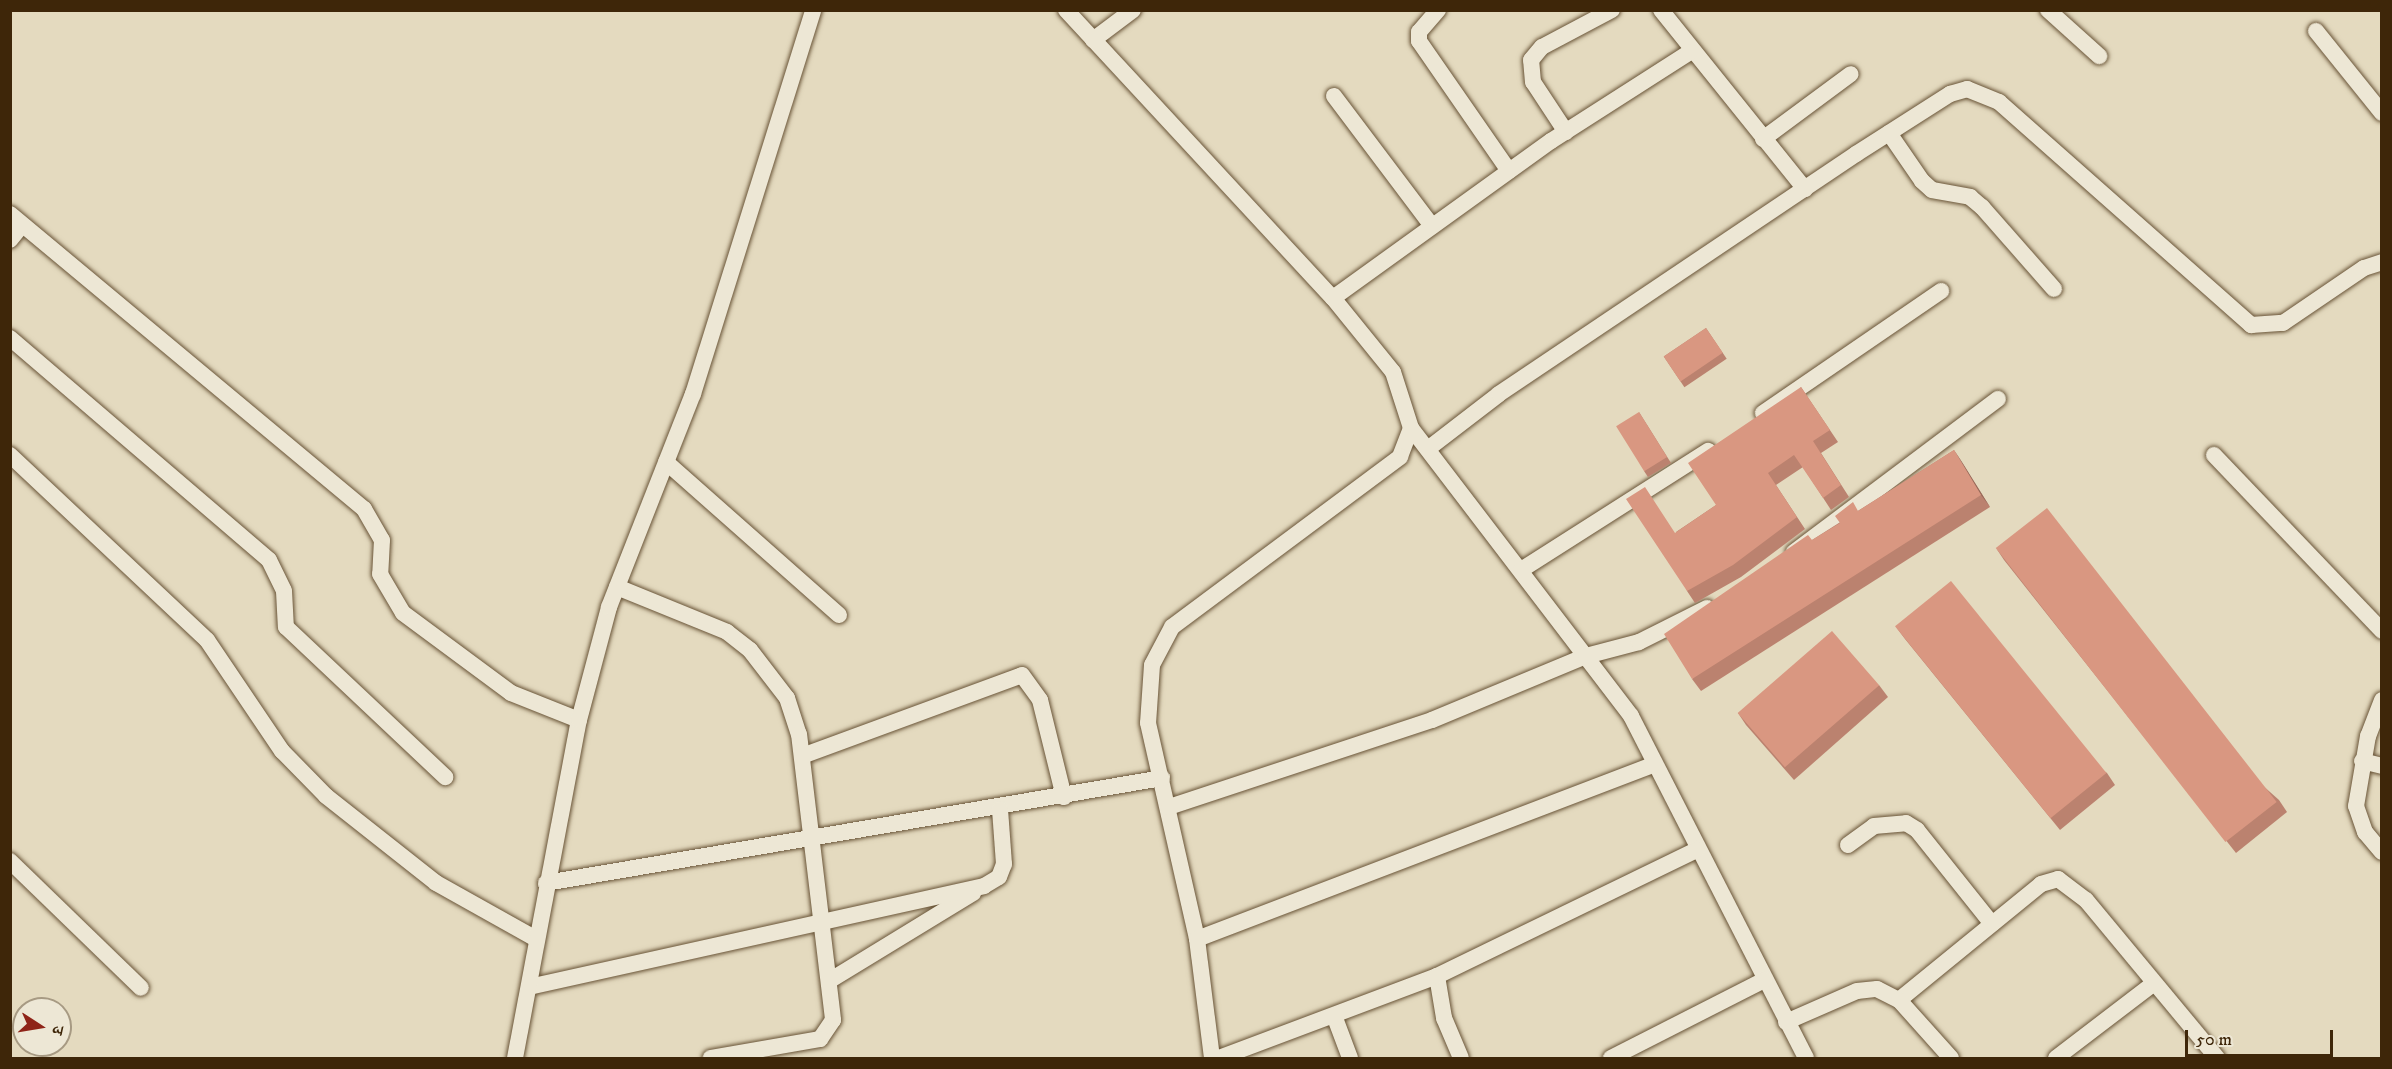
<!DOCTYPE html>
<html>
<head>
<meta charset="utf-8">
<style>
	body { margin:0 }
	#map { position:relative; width:2392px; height:1069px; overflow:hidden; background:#e4dabf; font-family:"IM FELL DW Pica","Noto Serif Devanagari",serif }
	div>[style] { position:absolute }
	.roads { filter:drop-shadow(0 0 2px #685336) drop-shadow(0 0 2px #685336) }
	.street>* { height:16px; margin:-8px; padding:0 8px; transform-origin:8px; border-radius:8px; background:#ede7d5 }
	.wall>* { inset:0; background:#bb826f; transform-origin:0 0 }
	.shaded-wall>* { inset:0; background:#986a5a }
	.building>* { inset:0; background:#d99781; transform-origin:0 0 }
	span { translate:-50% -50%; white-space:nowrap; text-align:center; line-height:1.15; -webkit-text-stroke:4.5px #ede7d5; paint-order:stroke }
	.frame { position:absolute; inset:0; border:12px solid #3e2609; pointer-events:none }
	.north { position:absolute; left:12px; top:997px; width:60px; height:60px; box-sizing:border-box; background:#ede7d5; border:2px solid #a79a83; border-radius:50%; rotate:102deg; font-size:16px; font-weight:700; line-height:24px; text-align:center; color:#3e2609 }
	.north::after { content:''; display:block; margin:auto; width:21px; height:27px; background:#8f2418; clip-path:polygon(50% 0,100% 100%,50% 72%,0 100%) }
	.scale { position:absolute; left:2185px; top:1030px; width:148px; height:27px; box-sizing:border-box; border:3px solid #3e2609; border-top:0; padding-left:8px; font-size:18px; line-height:21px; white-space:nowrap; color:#3e2609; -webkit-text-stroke:4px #ede7d5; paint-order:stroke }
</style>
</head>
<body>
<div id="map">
	<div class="roads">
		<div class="street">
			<i style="left:1066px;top:10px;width:393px;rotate:47.2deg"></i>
			<i style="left:1333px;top:298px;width:95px;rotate:51deg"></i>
			<i style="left:1393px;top:372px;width:59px;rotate:72.2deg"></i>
			<i style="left:1411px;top:428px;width:31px;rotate:111deg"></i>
			<i style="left:1400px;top:457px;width:284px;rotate:143.3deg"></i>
			<i style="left:1172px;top:627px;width:43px;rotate:117.8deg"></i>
			<i style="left:1152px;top:665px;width:58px;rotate:93.9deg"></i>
			<i style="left:1148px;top:723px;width:221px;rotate:77.2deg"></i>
			<i style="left:1197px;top:939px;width:120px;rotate:82.8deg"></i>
			<i style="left:1438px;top:10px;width:29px;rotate:131deg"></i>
			<i style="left:1419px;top:32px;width:9px;rotate:90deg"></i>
			<i style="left:1419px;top:41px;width:158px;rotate:55.3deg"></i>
			<i style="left:1661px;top:10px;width:230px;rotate:51.2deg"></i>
			<i style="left:2048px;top:10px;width:69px;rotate:42deg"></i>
			<i style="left:2316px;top:31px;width:105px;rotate:51.2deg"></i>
			<i style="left:1093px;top:40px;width:50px;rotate:-36.9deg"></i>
			<i style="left:1334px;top:96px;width:163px;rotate:53deg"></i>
			<i style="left:1566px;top:132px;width:60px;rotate:-123.4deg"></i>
			<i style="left:1533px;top:82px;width:22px;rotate:-95deg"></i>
			<i style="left:1531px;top:60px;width:17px;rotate:-50deg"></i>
			<i style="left:1542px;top:47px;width:79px;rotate:-27.9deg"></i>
			<i style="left:1889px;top:133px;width:58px;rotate:55.5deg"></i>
			<i style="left:1922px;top:181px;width:13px;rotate:42deg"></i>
			<i style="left:1932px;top:190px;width:39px;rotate:10deg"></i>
			<i style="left:1970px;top:197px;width:16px;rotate:40deg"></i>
			<i style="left:1982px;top:207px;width:109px;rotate:48.7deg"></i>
			<i style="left:1763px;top:139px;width:109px;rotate:-36.5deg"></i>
			<i style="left:10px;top:214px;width:461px;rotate:39.8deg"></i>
			<i style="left:364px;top:509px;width:36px;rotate:60deg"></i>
			<i style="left:382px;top:540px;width:34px;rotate:93deg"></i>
			<i style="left:380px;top:574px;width:45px;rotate:59.5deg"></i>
			<i style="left:403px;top:613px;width:134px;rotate:36.5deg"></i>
			<i style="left:511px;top:693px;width:73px;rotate:21.7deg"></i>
			<i style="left:10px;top:240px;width:19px;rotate:-51deg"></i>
			<i style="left:1333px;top:298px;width:269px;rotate:-35.8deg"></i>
			<i style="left:1551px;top:141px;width:165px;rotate:-32.6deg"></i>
			<i style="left:10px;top:338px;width:341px;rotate:40.6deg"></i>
			<i style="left:269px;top:560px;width:34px;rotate:64deg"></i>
			<i style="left:284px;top:591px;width:36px;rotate:87deg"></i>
			<i style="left:286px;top:627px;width:219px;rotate:43.3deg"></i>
			<i style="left:1763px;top:413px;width:216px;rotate:-34.4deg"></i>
			<i style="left:1411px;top:428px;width:362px;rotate:52.6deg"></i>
			<i style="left:1631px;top:716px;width:384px;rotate:62.9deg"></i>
			<i style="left:1429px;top:448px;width:88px;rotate:-37.6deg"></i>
			<i style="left:1499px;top:394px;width:430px;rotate:-33.9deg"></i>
			<i style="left:1856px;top:154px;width:112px;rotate:-32.6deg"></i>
			<i style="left:1950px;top:94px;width:18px;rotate:-16deg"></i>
			<i style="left:1967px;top:89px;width:35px;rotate:22deg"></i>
			<i style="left:1999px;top:102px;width:337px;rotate:41.5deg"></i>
			<i style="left:2251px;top:325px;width:32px;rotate:-4deg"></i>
			<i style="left:2283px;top:323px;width:98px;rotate:-34.2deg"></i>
			<i style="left:2364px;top:268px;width:19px;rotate:-18deg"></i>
			<i style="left:10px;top:455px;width:270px;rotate:43.2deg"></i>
			<i style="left:207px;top:640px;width:134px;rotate:56deg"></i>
			<i style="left:282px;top:751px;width:63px;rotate:45.6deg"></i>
			<i style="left:326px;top:796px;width:140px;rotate:38.3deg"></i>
			<i style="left:436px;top:883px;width:115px;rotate:29.2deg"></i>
			<i style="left:2214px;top:455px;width:243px;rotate:46.3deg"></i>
			<i style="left:666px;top:462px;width:231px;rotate:41.5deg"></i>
			<i style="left:1794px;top:552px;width:255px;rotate:-36.9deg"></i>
			<i style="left:1521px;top:570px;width:222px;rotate:-32.5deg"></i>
			<i style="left:617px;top:587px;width:119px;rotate:22.2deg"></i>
			<i style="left:727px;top:632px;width:29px;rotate:38deg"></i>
			<i style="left:750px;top:650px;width:61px;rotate:52.4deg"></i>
			<i style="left:787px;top:698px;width:38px;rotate:72deg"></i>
			<i style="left:799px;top:734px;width:288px;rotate:83.2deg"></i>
			<i style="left:833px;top:1020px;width:23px;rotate:124deg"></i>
			<i style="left:820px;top:1039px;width:111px;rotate:170.1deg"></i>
			<i style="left:2382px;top:700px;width:39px;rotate:111deg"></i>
			<i style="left:2368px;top:736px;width:71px;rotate:99.7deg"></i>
			<i style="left:2356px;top:806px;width:28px;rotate:71deg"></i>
			<i style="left:2365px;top:832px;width:26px;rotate:50deg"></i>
			<i style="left:802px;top:756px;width:234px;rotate:-20.2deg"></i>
			<i style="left:1022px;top:675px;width:31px;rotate:54deg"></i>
			<i style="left:1040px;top:700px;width:100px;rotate:76.1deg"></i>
			<i style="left:2362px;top:761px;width:21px;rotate:14deg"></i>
			<i style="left:1169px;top:807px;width:277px;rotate:-18.3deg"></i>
			<i style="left:1432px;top:720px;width:167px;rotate:-22.6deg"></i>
			<i style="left:1586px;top:656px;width:55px;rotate:-14.8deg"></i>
			<i style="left:1639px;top:642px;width:76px;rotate:-26.6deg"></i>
			<i style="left:1848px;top:845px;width:32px;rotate:-36deg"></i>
			<i style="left:1874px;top:826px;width:32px;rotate:-5deg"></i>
			<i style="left:1906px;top:823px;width:13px;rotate:32deg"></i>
			<i style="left:1917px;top:830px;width:120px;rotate:51.4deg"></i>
			<i style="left:10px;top:861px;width:182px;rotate:44.1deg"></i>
			<i style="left:546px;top:883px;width:625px;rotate:-9.67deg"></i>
			<i style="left:1197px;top:939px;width:487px;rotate:-20.9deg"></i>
			<i style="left:1437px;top:976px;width:43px;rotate:80.5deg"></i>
			<i style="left:1444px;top:1018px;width:43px;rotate:67deg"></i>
			<i style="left:829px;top:981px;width:169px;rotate:-31.4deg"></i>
			<i style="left:529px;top:987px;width:466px;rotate:-12.5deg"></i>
			<i style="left:984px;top:886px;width:17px;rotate:-31deg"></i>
			<i style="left:999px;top:877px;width:14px;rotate:-69deg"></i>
			<i style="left:1004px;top:864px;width:55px;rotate:-94.2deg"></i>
			<i style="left:1899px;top:1000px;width:183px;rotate:-39.2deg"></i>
			<i style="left:2041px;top:884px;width:18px;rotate:-16deg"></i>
			<i style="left:2058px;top:879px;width:35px;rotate:37deg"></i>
			<i style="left:2086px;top:900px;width:205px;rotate:50.3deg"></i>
			<i style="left:1335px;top:1018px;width:43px;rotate:69.4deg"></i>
			<i style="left:1786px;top:1022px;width:77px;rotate:-23.6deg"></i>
			<i style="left:1857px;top:991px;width:20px;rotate:-6deg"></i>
			<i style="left:1877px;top:989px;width:25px;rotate:27deg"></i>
			<i style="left:1899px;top:1000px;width:78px;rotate:48.1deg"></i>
			<i style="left:515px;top:1058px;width:344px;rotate:-79.3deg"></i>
			<i style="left:579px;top:720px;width:117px;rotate:-75.1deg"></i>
			<i style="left:609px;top:607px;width:229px;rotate:-68.5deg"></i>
			<i style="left:693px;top:394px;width:402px;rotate:-72.6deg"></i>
			<i style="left:1219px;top:1058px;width:233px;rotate:-20.6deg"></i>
			<i style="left:1437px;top:976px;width:289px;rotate:-25.9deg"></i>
			<i style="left:1611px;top:1058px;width:172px;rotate:-27deg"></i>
			<i style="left:2056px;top:1058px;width:123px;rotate:-37.4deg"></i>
		</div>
	</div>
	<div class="wall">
		<i style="left:1706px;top:328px;width:37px;height:51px;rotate:56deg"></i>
		<i style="clip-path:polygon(1801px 387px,1838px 442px,1821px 453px,1849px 497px,1831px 510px,1803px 467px,1776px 485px,1805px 529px,1741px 577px,1695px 603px,1687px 591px,1676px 532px,1716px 505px)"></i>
		<i style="clip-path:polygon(1639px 412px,1671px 463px,1648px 477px,1644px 471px)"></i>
		<i style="clip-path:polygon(1954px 450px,1990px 507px,1701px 691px,1692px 679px,1812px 540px)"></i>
		<i style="clip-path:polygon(1996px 548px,2279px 800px,2287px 812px,2236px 853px,2004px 560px)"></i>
		<i style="clip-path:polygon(1896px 627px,2107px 773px,2115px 785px,2060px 830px,1905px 639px)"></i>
		<i style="clip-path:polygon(1879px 685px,1888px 697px,1794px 780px,1746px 725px,1738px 713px)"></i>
	</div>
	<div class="shaded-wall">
		<i style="clip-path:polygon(1954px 450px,1962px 462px,1990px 507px,1981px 495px)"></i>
	</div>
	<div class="building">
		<i style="left:1706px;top:328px;width:30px;height:51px;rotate:56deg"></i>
		<i style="clip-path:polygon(1801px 387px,1830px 430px,1813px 441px,1841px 485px,1823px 498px,1794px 455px,1768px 473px,1797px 517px,1733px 565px,1687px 591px,1626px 499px,1645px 487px,1675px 533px,1716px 505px,1688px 463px)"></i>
		<i style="left:1639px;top:412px;width:53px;height:27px;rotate:58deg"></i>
		<i style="clip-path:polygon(1954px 450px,1981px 495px,1692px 679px,1664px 634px,1808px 535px,1812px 540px,1840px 523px,1835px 516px,1853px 502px,1858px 511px)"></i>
		<i style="left:2047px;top:508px;width:373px;height:65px;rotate:52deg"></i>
		<i style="left:1951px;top:581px;width:247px;height:72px;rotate:51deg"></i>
		<i style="left:1832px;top:631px;width:72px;height:125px;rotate:49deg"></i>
	</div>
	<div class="frame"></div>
	<div class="north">उ</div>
	<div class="scale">50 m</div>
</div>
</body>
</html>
